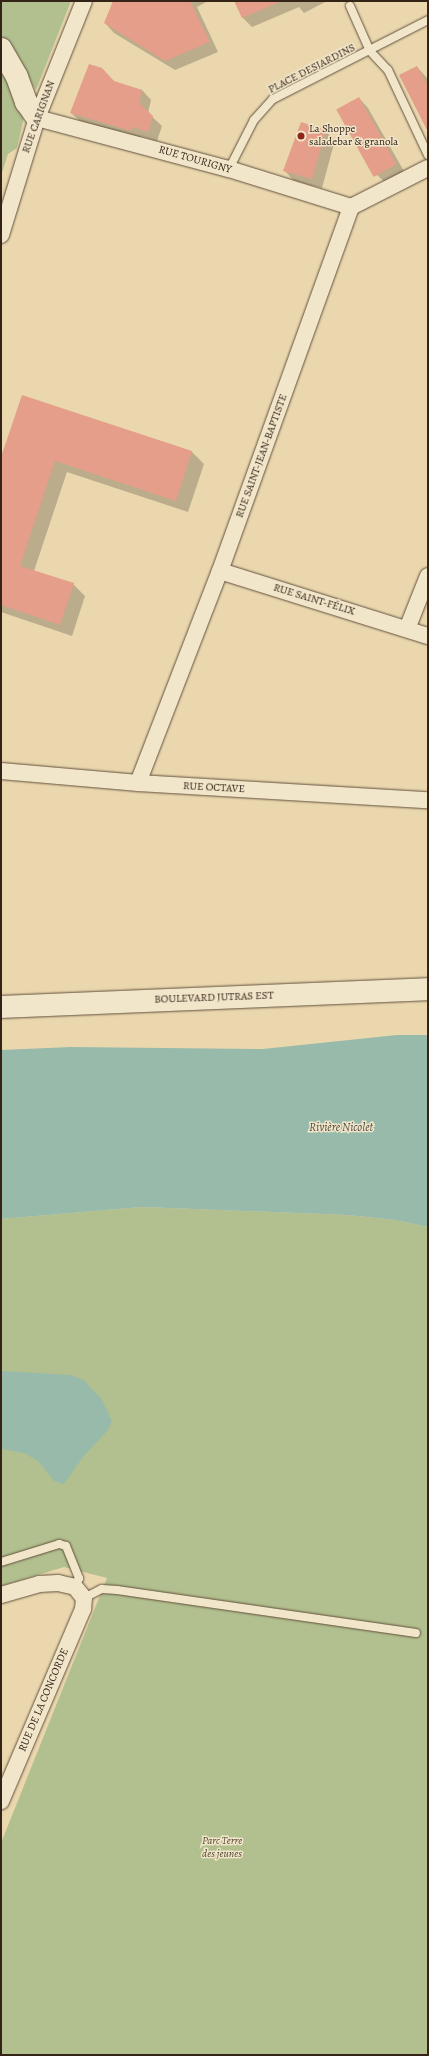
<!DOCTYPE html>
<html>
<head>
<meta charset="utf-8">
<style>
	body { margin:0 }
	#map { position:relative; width:429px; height:2056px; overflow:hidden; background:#ead7ae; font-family:Alegreya,serif }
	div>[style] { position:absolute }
	.green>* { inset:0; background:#b2bf8e }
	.water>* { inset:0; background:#98baaa }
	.shadow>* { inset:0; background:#0003 }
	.building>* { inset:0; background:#e49e89; transform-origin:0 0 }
	.roads { filter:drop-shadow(0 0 1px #62513d) drop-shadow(0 0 1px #62513d) }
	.lane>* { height:8px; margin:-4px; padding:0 4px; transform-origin:4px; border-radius:4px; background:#f1e5ca }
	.street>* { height:16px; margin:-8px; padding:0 8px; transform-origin:8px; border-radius:8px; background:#f1e5ca }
	.secondary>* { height:22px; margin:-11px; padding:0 11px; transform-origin:11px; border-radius:11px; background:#f1e5ca }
	.dots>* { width:11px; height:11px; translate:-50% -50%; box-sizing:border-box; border:2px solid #f1e5ca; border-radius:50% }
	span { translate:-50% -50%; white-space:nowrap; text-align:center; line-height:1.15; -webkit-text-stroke:3px #f1e5ca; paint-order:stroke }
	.street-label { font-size:11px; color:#342417 }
	.poi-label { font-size:11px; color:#342417 }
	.left { translate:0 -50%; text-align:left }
	.park-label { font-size:11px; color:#544b35; font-style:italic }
	.water-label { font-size:12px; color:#4d4a3c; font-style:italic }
	.frame { position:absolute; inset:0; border:2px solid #342417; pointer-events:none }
</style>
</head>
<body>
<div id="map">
	<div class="green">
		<i style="clip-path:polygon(1px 1px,71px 1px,36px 90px,1px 38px)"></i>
		<i style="clip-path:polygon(1px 65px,24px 117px,17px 148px,8px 154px,1px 176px)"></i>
		<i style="clip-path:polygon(142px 1207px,347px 1215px,395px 1220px,428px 1227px,428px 2055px,1px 2055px,1px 1843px,107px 1578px,64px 1567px,1px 1586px,1px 1219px)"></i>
	</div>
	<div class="water">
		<i style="clip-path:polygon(397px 1035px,428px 1035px,428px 1227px,395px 1220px,347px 1215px,142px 1207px,1px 1219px,1px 1050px,71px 1047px,263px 1049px)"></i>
		<i style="clip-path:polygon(1px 1371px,70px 1375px,84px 1380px,102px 1400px,112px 1421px,108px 1430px,83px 1457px,64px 1484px,54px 1481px,38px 1461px,24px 1453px,1px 1449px)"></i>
	</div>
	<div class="shadow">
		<i style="clip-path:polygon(115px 1px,208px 1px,197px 7px,218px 52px,175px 70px,114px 33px,105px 23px)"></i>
		<i style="clip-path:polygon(235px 1px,327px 1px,304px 13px,299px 7px,252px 27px,243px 18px)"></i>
		<i style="clip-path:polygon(417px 67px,428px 79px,428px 130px)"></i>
		<i style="clip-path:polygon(114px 82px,142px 90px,151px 100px,148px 113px,162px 126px,157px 141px,141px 136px,140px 140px,81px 122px,71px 113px)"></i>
		<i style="clip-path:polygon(359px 98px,368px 108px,405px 173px,387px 184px,377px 175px,337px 110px)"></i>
		<i style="clip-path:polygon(325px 131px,335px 140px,322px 188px,294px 181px,285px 171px)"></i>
		<i style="clip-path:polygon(22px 396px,192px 452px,204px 464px,188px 512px,67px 472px,34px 571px,73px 584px,85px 596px,72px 636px,1px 612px,1px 460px)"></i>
	</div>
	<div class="building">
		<i style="clip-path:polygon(113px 1px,190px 1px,210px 42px,165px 61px,104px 23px)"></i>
		<i style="clip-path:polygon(234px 1px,282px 1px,242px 18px)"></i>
		<i style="clip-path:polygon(89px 64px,102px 68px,114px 81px,142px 90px,139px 103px,153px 116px,148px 132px,132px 127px,131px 131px,70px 113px)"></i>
		<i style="clip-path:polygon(417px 66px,428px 86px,428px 132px,399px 75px)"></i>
		<i style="left:359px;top:97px;width:77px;height:26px;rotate:61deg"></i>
		<i style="clip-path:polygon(301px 122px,326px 130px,312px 179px,283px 171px)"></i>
		<i style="clip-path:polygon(22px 395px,192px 451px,176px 501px,55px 461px,20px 566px,74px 583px,60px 625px,1px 605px,1px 457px)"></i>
	</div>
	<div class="roads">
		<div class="lane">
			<i style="left:350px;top:6px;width:49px;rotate:66deg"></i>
			<i style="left:370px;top:51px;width:26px;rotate:47deg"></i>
			<i style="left:388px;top:70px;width:94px;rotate:64.8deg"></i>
			<i style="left:229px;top:169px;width:55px;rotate:-63deg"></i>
			<i style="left:254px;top:120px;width:28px;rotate:-48deg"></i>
			<i style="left:273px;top:99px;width:174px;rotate:-27deg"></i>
			<i style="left:1px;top:1562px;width:61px;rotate:-17.2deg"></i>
			<i style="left:59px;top:1544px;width:7px;rotate:16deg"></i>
			<i style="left:66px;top:1546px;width:35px;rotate:68deg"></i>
			<i style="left:79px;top:1578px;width:10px;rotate:114deg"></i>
			<i style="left:84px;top:1598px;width:20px;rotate:-27deg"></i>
			<i style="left:102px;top:1589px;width:15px;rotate:4deg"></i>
			<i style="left:117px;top:1590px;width:302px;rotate:8.2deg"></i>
		</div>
		<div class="street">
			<i style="left:37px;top:118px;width:199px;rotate:14.9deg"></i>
			<i style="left:229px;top:169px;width:128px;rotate:17.3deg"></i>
			<i style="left:1px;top:235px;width:122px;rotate:-72.9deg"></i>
			<i style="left:37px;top:118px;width:126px;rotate:-68.1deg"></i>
			<i style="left:220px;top:571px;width:218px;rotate:17.4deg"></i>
			<i style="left:407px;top:629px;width:57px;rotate:-68.4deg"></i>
			<i style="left:1px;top:771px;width:138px;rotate:5deg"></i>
			<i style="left:138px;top:783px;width:290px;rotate:3.4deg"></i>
			<i style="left:138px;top:783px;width:227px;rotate:-68.9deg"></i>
			<i style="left:220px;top:571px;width:387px;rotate:-70.2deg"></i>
			<i style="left:351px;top:207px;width:86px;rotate:-26.9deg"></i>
			<i style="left:1px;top:1595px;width:40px;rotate:-16deg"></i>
			<i style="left:39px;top:1584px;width:19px;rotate:-3deg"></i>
			<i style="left:58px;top:1583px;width:17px;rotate:13deg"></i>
			<i style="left:75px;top:1587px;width:14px;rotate:51deg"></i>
			<i style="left:84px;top:1598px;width:11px;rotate:95deg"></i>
			<i style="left:83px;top:1609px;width:209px;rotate:113.1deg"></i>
		</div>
		<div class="secondary">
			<i style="left:1px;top:49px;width:32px;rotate:60deg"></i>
			<i style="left:17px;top:77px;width:27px;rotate:70deg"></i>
			<i style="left:26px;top:102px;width:19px;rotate:55deg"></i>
			<i style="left:1px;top:1007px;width:427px;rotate:-2.4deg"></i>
		</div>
	</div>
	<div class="dots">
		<i style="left:301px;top:136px;background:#8f2418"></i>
	</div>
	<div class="street-label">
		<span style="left:312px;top:69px;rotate:-27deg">PLACE DESJARDINS</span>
		<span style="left:39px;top:117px;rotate:-70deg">RUE CARIGNAN</span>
		<span style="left:195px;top:160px;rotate:16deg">RUE TOURIGNY</span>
		<span style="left:262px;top:456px;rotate:-70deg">RUE SAINT-JEAN-BAPTISTE</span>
		<span style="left:314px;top:600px;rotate:17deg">RUE SAINT-FÉLIX</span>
		<span style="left:214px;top:788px;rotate:3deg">RUE OCTAVE</span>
		<span style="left:214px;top:998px;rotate:-2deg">BOULEVARD JUTRAS EST</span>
		<span style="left:44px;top:1700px;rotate:-67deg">RUE DE LA CONCORDE</span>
	</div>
	<div class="poi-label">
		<span class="left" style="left:309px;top:136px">La Shoppe<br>saladebar &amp; granola</span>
	</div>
	<div class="park-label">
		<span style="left:222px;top:1848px">Parc Terre<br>des jeunes</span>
	</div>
	<div class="water-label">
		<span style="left:341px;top:1128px">Rivière Nicolet</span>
	</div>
	<div class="frame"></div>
</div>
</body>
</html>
